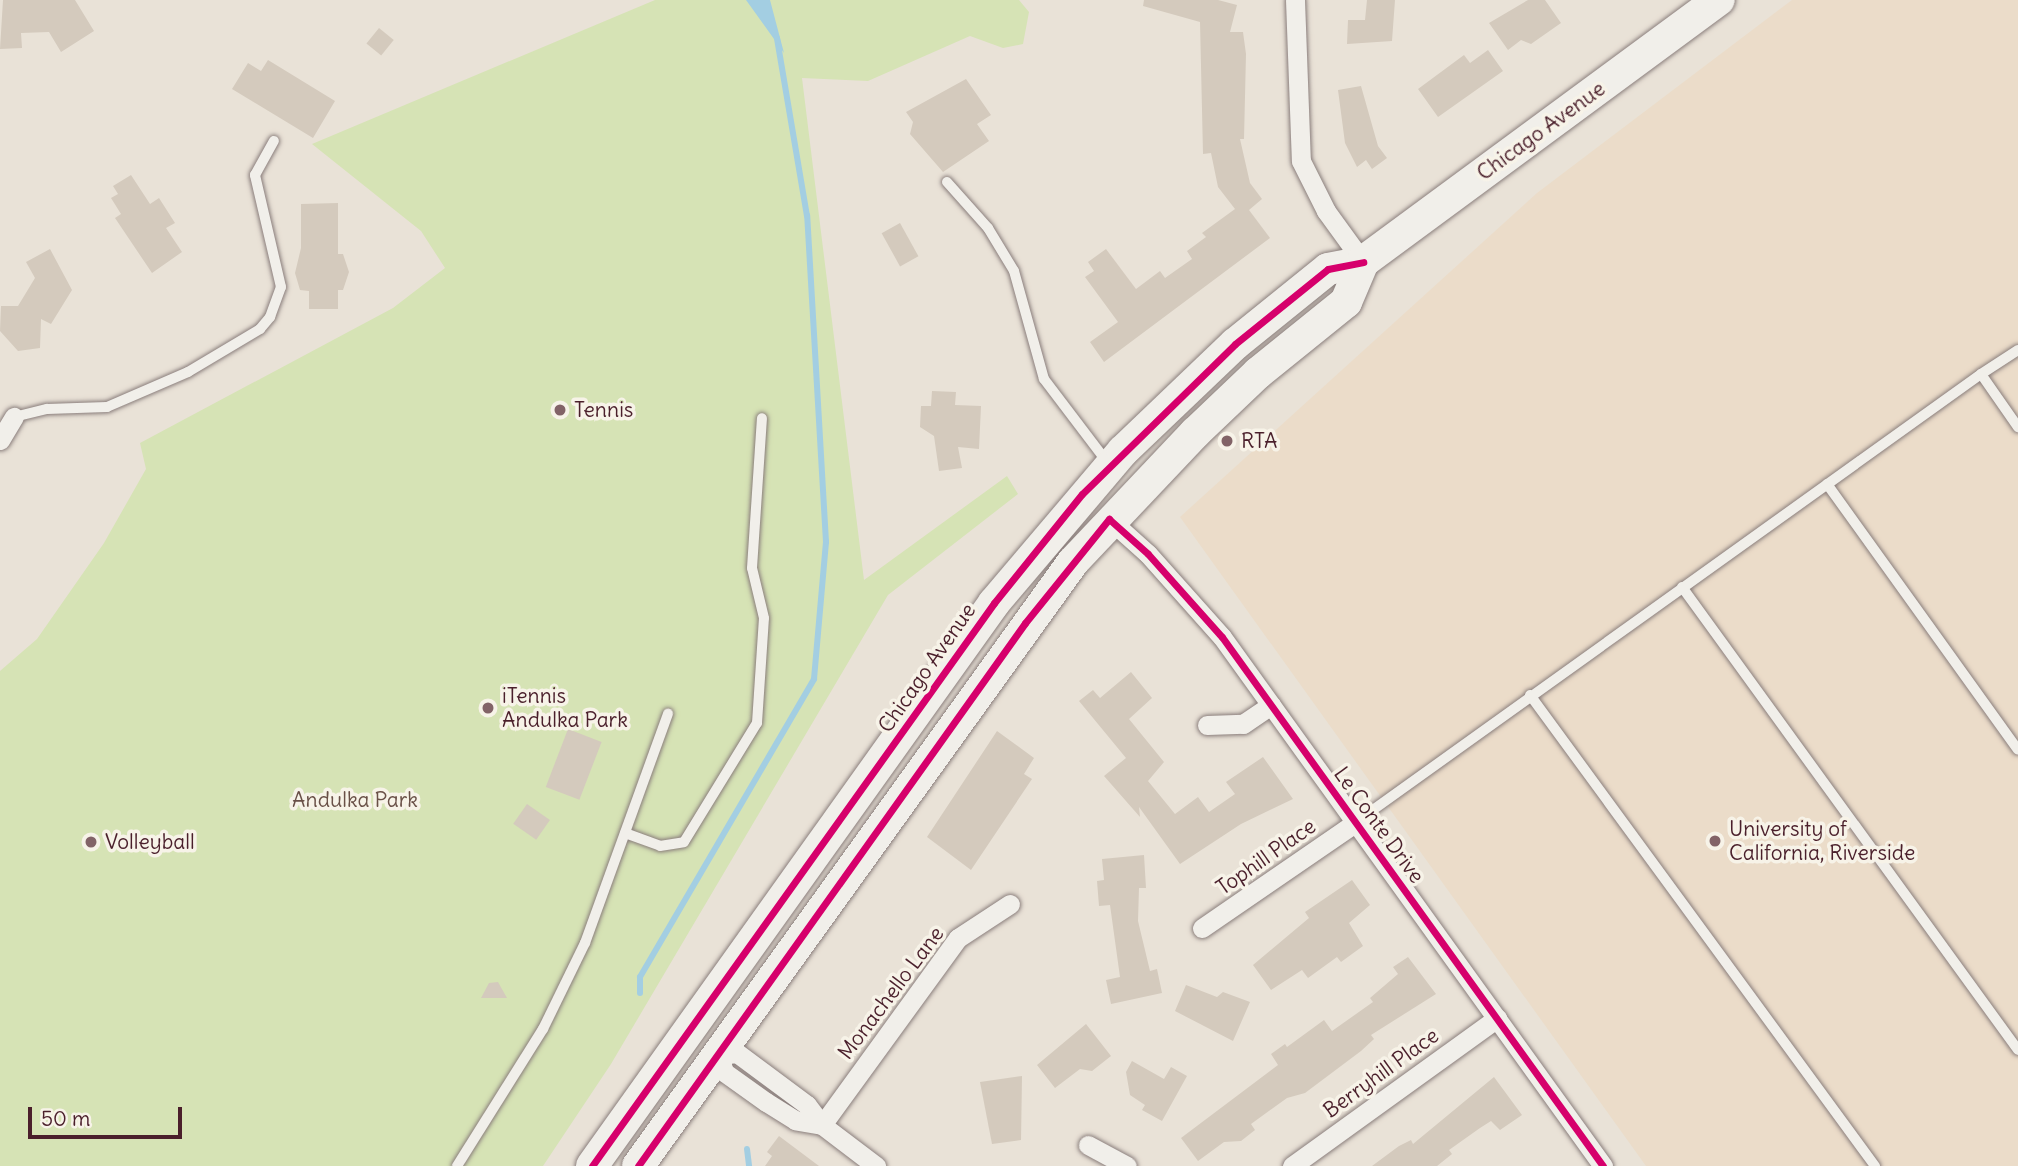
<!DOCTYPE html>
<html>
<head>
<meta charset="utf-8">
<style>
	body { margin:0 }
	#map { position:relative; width:2018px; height:1166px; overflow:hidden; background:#e9e2d7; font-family:Delius,sans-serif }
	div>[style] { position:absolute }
	.built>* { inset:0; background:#ebdcc9 }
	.green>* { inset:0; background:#d6e3b5 }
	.water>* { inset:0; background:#a3cee2 }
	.stream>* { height:6px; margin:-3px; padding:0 3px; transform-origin:3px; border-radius:3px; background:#a3cee2 }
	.building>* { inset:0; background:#d4cabd; transform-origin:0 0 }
	.roads { filter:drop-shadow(0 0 2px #8a7e7c) drop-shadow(0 0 2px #8a7e7c) }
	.lane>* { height:10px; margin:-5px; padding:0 5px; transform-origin:5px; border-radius:5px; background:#f1efea }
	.street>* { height:19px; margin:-9.5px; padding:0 9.5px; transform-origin:9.5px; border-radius:9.5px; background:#f1efea }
	.primary>* { height:32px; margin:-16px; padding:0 16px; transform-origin:16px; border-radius:16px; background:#f1efea }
	.cycleway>* { height:7px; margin:-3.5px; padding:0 3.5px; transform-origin:3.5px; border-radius:3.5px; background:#d6006c }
	.dots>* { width:19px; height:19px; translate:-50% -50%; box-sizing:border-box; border:4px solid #f7f3e8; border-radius:50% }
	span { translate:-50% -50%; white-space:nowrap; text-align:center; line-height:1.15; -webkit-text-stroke:7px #f7f3e8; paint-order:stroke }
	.street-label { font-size:21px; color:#4a1f2b }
	.poi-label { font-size:21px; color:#4a1f2b }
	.left { translate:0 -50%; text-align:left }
	.park-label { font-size:21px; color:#695047 }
	.scale { position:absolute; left:28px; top:1107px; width:154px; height:32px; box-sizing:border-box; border:4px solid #4a1f2b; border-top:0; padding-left:9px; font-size:21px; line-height:24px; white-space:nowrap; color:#4a1f2b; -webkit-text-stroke:5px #f7f3e8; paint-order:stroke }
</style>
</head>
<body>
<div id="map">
	<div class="built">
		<i style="clip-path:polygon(1792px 0,2018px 0,2018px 1166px,1646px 1166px,1180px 517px,1537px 193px)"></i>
	</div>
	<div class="green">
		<i style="clip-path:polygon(655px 0,1019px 0,1029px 12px,1023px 44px,1003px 48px,970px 36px,868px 81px,802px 78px,864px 580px,1007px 476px,1018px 494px,888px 595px,611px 1064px,543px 1166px,0 1166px,0 671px,37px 639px,104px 543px,146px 469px,140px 443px,393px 308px,445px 268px,421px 231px,312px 144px)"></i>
	</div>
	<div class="water">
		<i style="clip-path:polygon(746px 0,770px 0,784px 53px,764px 25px)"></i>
	</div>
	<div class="stream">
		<i style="left:640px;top:993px;width:16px;rotate:-90deg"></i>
		<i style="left:640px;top:977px;width:345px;rotate:-59.7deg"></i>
		<i style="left:814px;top:679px;width:138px;rotate:-85deg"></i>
		<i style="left:826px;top:542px;width:327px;rotate:-93.3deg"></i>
		<i style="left:807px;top:216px;width:181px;rotate:-99.6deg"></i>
		<i style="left:747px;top:1149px;width:17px;rotate:83deg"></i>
	</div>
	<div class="building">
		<i style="clip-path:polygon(3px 0,75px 0,94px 31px,61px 52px,49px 32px,21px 33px,22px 48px,0 49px)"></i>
		<i style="clip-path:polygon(1144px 0,1218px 0,1237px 5px,1230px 32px,1243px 32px,1246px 54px,1244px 139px,1240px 139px,1250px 183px,1262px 199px,1249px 210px,1270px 238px,1104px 362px,1090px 342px,1118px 322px,1085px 277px,1094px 271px,1088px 262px,1106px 249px,1136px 289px,1160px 271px,1165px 278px,1192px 259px,1187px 251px,1206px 237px,1202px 233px,1235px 209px,1218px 187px,1211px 153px,1203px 154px,1200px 22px,1143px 6px)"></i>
		<i style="clip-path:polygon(1367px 0,1395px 0,1392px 41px,1347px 44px,1348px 20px,1365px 20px)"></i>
		<i style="clip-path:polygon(1528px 0,1545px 0,1561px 23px,1531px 44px,1521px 40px,1508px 50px,1489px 23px)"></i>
		<i style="left:379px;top:28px;width:19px;height:20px;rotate:39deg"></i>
		<i style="clip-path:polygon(1488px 50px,1503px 71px,1438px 117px,1418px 89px,1464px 55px,1470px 63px)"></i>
		<i style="clip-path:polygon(268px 60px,335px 101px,313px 138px,232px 89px,248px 63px,261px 71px)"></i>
		<i style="clip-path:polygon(966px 79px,991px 115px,977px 124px,989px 141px,943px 172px,910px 134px,913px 122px,906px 112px)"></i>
		<i style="clip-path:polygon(1361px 86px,1378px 146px,1387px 158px,1372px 169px,1366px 160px,1357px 167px,1345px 143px,1338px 90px)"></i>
		<i style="clip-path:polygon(131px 175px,150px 204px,159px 198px,175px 223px,166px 228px,182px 252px,152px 273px,115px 218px,121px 214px,111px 198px,118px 194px,113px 186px)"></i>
		<i style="clip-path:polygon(338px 203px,338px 254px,343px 254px,349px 272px,343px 290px,338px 290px,338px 309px,309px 309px,309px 291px,300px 290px,295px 273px,301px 248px,301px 204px)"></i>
		<i style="left:900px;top:223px;width:38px;height:21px;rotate:61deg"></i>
		<i style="clip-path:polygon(50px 249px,72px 290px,51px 324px,41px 319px,40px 348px,18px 351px,0 331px,1px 306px,18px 306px,35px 278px,26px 262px)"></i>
		<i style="clip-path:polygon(932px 391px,956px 392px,955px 405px,981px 406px,979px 449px,958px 447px,962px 468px,939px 471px,934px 436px,920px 427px,921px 406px,931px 406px)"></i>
		<i style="clip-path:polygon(1131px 672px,1152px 698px,1129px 719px,1164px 762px,1148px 781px,1175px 814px,1198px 797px,1209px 812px,1235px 794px,1226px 782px,1263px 757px,1293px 799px,1241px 824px,1180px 864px,1139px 807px,1140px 817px,1104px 776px,1126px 758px,1079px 701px,1093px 690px,1100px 698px)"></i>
		<i style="left:568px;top:729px;width:36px;height:62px;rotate:21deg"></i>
		<i style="clip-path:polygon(997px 731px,1034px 758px,1024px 774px,1032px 779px,971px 870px,927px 837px)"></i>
		<i style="left:527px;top:804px;width:28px;height:24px;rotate:35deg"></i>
		<i style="clip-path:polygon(1144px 855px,1146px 888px,1139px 888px,1138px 921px,1150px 971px,1157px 969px,1162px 993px,1111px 1004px,1106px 980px,1120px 977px,1110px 905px,1099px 906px,1097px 881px,1104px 880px,1102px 859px)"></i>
		<i style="clip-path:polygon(1352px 880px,1370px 905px,1349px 923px,1363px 946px,1341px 962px,1337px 957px,1308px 978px,1302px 970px,1271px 990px,1253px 965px,1309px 918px,1305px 912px)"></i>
		<i style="clip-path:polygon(1408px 957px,1436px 994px,1371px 1035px,1374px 1039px,1361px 1051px,1305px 1093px,1287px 1098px,1251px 1124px,1255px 1130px,1241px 1141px,1224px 1142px,1198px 1161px,1181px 1138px,1278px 1065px,1271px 1054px,1285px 1044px,1287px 1047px,1324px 1020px,1332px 1031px,1373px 1002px,1370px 998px,1398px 974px,1393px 967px)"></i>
		<i style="clip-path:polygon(498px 982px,507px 998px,481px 998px,489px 983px)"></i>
		<i style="clip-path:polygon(1186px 985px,1217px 997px,1223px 992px,1250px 1002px,1233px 1041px,1175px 1011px)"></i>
		<i style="clip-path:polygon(1086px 1024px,1111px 1056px,1092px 1071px,1080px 1069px,1055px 1088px,1037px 1065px)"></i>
		<i style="clip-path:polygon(1132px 1061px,1164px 1079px,1171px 1067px,1187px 1076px,1162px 1121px,1142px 1110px,1145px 1105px,1130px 1095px,1126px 1072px)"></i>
		<i style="clip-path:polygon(1022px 1076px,1021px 1140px,992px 1144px,980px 1082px)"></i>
		<i style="clip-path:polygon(1494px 1077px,1522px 1115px,1500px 1130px,1491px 1121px,1480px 1128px,1449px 1150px,1452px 1154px,1437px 1166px,1372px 1166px,1399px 1146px,1411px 1140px,1413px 1144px)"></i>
		<i style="clip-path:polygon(779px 1136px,819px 1166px,765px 1166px,772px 1156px,767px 1152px)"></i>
	</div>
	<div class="roads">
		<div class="lane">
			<i style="left:947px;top:182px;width:62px;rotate:48.3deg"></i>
			<i style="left:988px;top:228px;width:50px;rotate:58.8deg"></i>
			<i style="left:1014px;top:271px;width:112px;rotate:74.5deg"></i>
			<i style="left:1044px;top:379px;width:104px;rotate:52.8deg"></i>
			<i style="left:2018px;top:350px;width:44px;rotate:147deg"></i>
			<i style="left:1981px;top:374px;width:65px;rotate:55.1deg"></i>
			<i style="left:14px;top:417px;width:34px;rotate:-14deg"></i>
			<i style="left:47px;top:409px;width:60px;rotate:-1.9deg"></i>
			<i style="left:107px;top:407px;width:88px;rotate:-23.4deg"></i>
			<i style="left:188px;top:372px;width:84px;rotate:-30.8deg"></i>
			<i style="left:260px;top:329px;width:16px;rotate:-50deg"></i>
			<i style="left:270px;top:317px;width:32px;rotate:-70deg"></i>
			<i style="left:281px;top:287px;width:115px;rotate:-103.1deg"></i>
			<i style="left:255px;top:175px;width:39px;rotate:-61deg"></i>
			<i style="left:1827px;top:484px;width:327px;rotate:54.3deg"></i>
			<i style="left:1682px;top:587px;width:572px;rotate:54.03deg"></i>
			<i style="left:1530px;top:695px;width:584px;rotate:53.78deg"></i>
			<i style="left:1356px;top:822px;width:769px;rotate:-35.63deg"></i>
			<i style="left:625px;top:833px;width:37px;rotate:20deg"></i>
			<i style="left:660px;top:846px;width:24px;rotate:-9deg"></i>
			<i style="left:684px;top:842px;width:140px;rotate:-58.5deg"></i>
			<i style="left:757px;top:723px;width:105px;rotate:-86.2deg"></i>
			<i style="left:764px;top:618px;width:51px;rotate:-103.5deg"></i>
			<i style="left:752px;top:568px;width:150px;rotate:-86.2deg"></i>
			<i style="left:457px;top:1166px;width:162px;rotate:-57.9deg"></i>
			<i style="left:543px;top:1029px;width:96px;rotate:-64deg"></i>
			<i style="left:585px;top:943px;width:244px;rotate:-70.1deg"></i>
		</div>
		<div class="street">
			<i style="left:1295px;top:0;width:161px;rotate:87.9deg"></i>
			<i style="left:1301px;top:161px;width:56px;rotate:63.4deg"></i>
			<i style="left:1326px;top:211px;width:63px;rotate:54deg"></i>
			<i style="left:0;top:440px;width:27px;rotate:-59deg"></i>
			<i style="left:1109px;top:519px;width:52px;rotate:41.9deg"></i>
			<i style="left:1148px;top:554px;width:111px;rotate:48.3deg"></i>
			<i style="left:1222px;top:637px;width:652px;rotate:54.24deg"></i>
			<i style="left:1207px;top:725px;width:36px;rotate:-2deg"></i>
			<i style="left:1243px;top:724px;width:34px;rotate:-34deg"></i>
			<i style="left:1202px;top:928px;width:187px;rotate:-34.5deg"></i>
			<i style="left:822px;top:1125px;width:27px;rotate:-170deg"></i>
			<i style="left:795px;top:1120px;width:34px;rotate:-148deg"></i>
			<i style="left:766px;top:1102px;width:52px;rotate:-144.5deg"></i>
			<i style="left:724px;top:1072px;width:18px;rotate:-106deg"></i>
			<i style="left:719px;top:1055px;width:18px;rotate:-6deg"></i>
			<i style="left:737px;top:1053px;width:87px;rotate:36.6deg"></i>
			<i style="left:807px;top:1105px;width:25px;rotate:53deg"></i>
			<i style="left:822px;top:1125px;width:68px;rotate:37.2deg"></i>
			<i style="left:822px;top:1125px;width:231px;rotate:-54deg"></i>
			<i style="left:958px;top:938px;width:62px;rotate:-33.2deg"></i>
			<i style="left:1088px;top:1145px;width:44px;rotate:28.3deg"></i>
			<i style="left:1292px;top:1166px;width:253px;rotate:-35.8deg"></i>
		</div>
		<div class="primary">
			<i style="left:592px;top:1166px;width:692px;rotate:-54.47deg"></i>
			<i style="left:994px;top:603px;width:199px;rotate:-49.7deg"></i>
			<i style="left:1123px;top:451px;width:155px;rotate:-43.7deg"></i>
			<i style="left:1235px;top:344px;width:119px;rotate:-38.9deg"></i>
			<i style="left:1328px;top:269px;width:36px;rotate:-11deg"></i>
			<i style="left:1363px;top:262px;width:442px;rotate:-36.4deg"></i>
			<i style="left:638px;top:1166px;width:744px;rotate:-54.24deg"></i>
			<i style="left:1073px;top:562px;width:178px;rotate:-46.6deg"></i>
			<i style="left:1195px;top:433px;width:87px;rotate:-43.6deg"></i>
			<i style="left:1258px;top:373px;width:113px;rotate:-38.9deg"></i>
			<i style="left:1346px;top:302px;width:43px;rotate:-67deg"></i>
		</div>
	</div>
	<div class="cycleway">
		<i style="left:592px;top:1166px;width:692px;rotate:-54.47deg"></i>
		<i style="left:994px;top:603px;width:140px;rotate:-51.1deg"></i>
		<i style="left:1082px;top:494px;width:214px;rotate:-44.4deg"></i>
		<i style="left:1235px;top:344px;width:119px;rotate:-38.9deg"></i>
		<i style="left:1328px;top:269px;width:36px;rotate:-11deg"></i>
		<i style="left:638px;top:1166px;width:667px;rotate:-54.52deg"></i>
		<i style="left:1025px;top:623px;width:134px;rotate:-51.1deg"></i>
		<i style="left:1109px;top:519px;width:52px;rotate:41.9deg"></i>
		<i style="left:1148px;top:554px;width:111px;rotate:48.3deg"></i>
		<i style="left:1222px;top:637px;width:652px;rotate:54.24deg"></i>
	</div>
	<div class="dots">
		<i style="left:560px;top:410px;background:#826367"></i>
		<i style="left:1227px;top:441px;background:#826367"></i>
		<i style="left:488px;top:708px;background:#826367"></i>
		<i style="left:1715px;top:841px;background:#826367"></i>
		<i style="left:91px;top:842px;background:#826367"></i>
	</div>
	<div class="street-label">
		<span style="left:1541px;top:131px;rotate:-36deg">Chicago Avenue</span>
		<span style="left:927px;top:668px;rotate:-55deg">Chicago Avenue</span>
		<span style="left:1379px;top:825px;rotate:54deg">Le Conte Drive</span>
		<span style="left:1266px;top:857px;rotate:-35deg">Tophill Place</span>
		<span style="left:891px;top:993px;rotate:-53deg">Monachello Lane</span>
		<span style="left:1381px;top:1073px;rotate:-36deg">Berryhill Place</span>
	</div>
	<div class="poi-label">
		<span class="left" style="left:574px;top:410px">Tennis</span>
		<span class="left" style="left:1241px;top:441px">RTA</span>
		<span class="left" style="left:502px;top:708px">iTennis<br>Andulka Park</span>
		<span class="left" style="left:1729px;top:841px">University of<br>California, Riverside</span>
		<span class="left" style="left:105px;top:842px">Volleyball</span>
	</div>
	<div class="park-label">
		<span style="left:355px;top:800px">Andulka Park</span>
	</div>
	<div class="scale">50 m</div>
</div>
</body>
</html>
